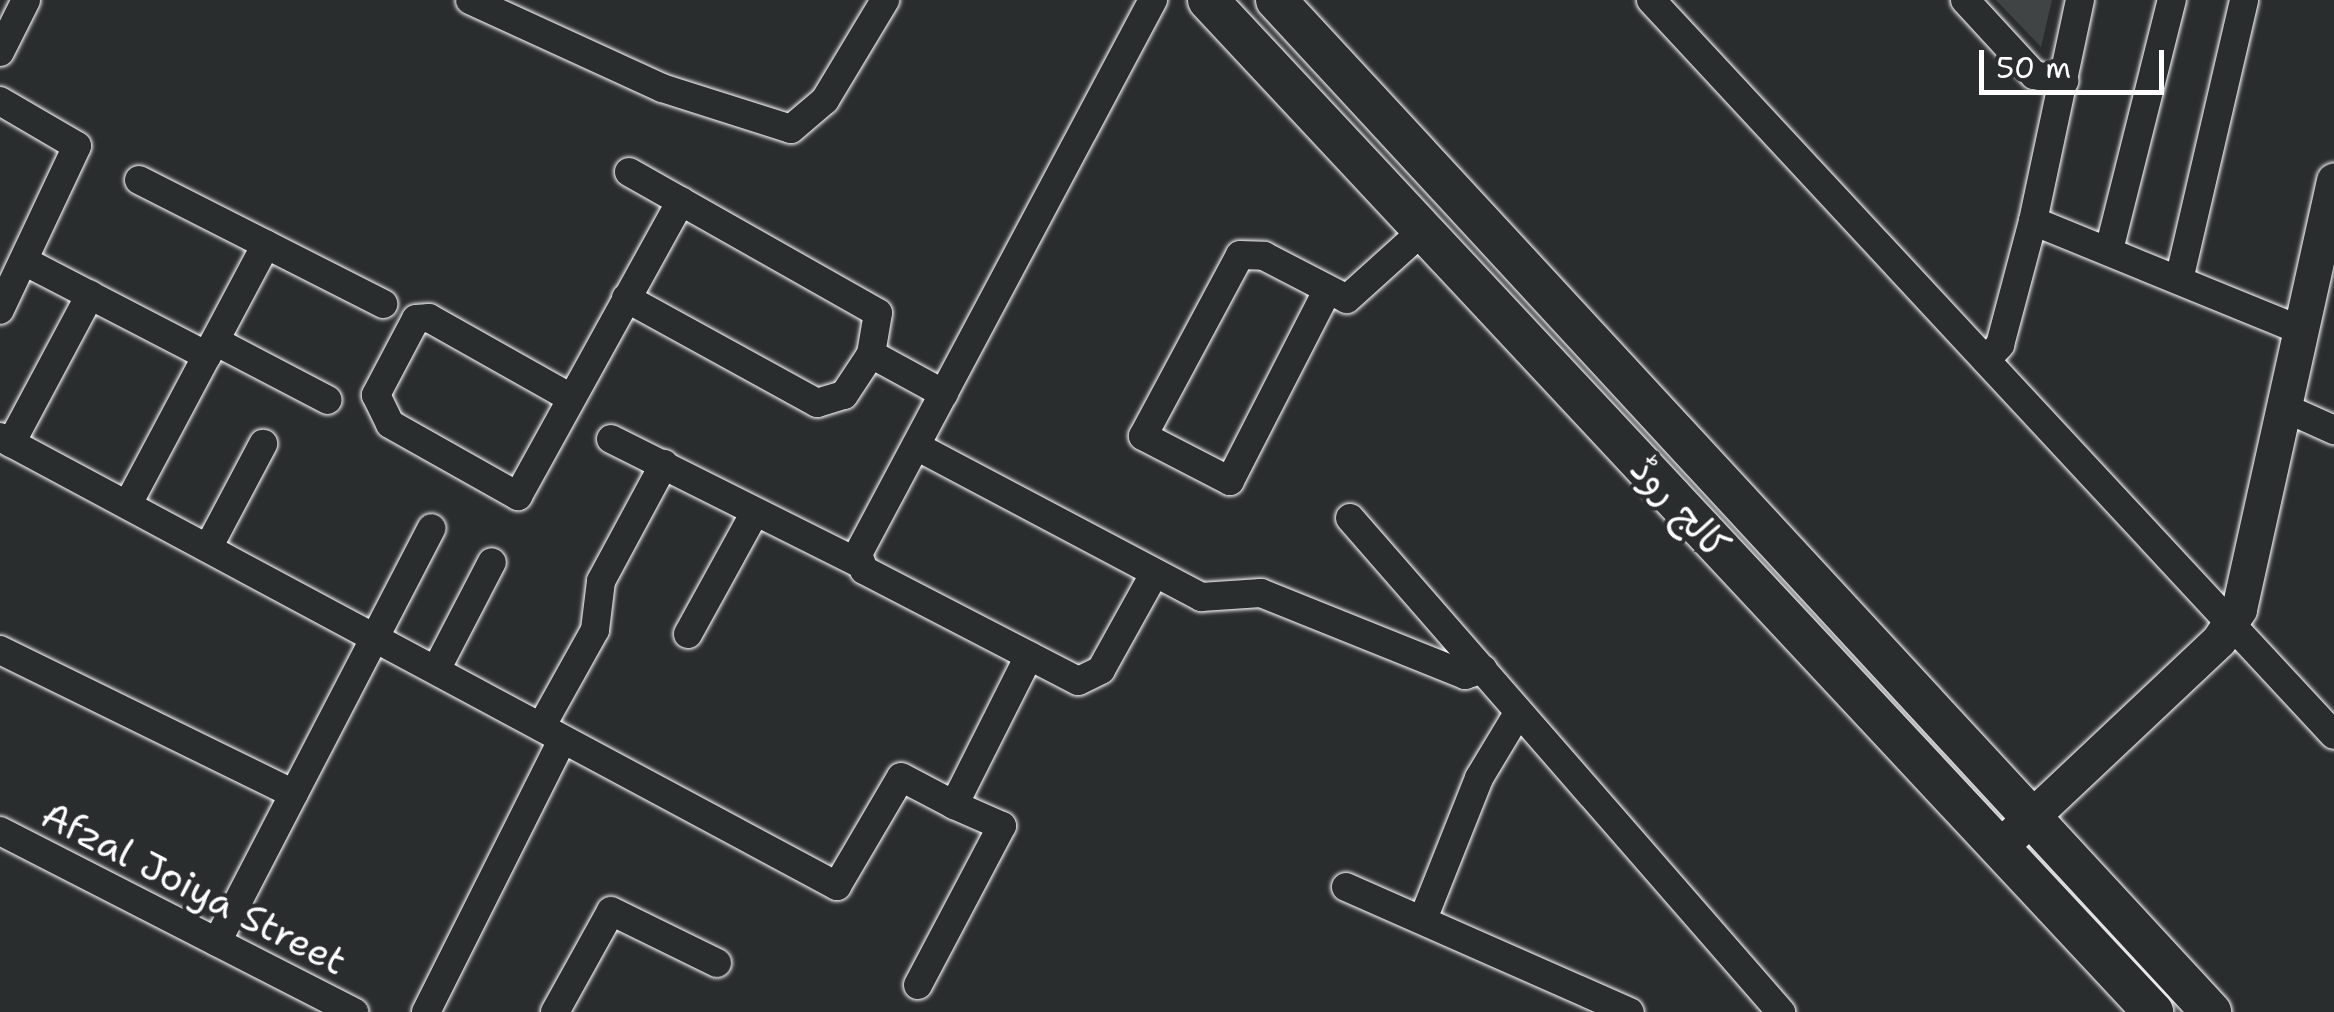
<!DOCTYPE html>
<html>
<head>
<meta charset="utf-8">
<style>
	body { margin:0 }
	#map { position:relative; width:2334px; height:1012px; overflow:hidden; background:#2a2d2e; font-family:"Shantell Sans","Playpen Sans Arabic",sans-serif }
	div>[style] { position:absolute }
	.green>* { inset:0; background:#414445 }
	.roads { filter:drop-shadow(0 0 2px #fff) drop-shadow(0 0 2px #fff) }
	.minor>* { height:28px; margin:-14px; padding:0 14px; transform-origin:14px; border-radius:14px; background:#2a2d2e }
	.tertiary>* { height:35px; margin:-17.5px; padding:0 17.5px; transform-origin:17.5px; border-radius:17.5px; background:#2a2d2e }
	.secondary>* { height:40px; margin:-20px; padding:0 20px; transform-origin:20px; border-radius:20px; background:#2a2d2e }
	span { translate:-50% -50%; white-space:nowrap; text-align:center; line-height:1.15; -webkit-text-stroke:8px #2a2d2e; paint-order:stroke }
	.street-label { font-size:38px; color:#fff }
	.scale { position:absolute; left:1979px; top:50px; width:185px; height:45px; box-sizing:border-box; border:5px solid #fff; border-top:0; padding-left:12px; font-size:30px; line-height:35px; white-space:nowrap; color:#fff; -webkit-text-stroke:8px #2a2d2e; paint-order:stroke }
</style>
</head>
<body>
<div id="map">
	<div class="green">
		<i style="clip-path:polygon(1996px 0,2052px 0,2041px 47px)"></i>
	</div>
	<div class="roads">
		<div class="minor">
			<i style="left:470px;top:0;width:211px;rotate:24.6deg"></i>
			<i style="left:662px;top:88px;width:135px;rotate:17.6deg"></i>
			<i style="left:791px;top:129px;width:45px;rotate:-40.5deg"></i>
			<i style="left:825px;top:100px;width:117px;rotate:-59deg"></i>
			<i style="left:1651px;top:0;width:1003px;rotate:47.1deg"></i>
			<i style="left:1965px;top:0;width:102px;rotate:47.4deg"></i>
			<i style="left:2034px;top:75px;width:31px;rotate:11deg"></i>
			<i style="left:0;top:52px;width:58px;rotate:-63.4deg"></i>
			<i style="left:0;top:101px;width:89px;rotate:30.3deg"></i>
			<i style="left:77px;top:146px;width:181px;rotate:115.2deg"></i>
			<i style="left:629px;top:172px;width:286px;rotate:29.5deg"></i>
			<i style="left:878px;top:313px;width:42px;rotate:99.7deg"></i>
			<i style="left:139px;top:180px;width:274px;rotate:26.9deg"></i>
			<i style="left:2033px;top:221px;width:291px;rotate:22.2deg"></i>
			<i style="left:2109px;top:250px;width:258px;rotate:-75.9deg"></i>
			<i style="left:26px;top:262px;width:204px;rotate:27.4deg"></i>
			<i style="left:2179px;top:280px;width:287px;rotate:-76.9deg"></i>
			<i style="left:1325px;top:295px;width:209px;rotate:117.1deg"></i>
			<i style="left:1230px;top:481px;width:98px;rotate:-152.7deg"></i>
			<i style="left:1143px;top:436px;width:205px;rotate:-61.8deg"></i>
			<i style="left:1240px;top:255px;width:24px;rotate:2deg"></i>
			<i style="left:1264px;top:256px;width:93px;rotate:27.4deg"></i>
			<i style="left:1347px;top:299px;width:98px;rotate:-42.1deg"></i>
			<i style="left:626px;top:298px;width:218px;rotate:28.8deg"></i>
			<i style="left:817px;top:403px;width:28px;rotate:-17deg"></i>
			<i style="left:844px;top:395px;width:49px;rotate:-56.6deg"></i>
			<i style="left:871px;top:354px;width:83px;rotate:28.7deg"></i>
			<i style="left:215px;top:341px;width:127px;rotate:27.6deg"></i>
			<i style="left:1986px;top:360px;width:21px;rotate:-47deg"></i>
			<i style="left:2000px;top:345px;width:128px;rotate:-75.1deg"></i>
			<i style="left:2033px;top:221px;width:226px;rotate:-78deg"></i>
			<i style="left:571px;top:398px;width:163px;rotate:-150.6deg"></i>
			<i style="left:429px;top:318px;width:13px;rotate:176deg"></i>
			<i style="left:416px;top:319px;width:86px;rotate:117.8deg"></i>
			<i style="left:376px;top:395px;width:32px;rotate:64deg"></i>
			<i style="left:390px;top:424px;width:147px;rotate:29.4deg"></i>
			<i style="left:518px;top:496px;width:337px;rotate:-61.1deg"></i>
			<i style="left:2285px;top:408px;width:54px;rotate:24.2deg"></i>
			<i style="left:0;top:437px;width:950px;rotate:28.21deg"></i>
			<i style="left:837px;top:886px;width:126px;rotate:-59.6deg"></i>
			<i style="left:901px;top:777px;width:60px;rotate:27.8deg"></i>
			<i style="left:611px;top:439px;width:277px;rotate:26.6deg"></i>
			<i style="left:11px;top:443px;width:168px;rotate:-61.9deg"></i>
			<i style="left:916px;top:446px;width:323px;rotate:27.9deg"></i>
			<i style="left:1201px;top:597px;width:60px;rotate:-3.8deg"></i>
			<i style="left:1261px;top:593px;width:220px;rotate:21.9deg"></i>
			<i style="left:1465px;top:675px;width:19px;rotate:-18deg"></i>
			<i style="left:128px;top:504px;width:294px;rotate:-62deg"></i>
			<i style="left:1350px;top:518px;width:656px;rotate:48.9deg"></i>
			<i style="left:208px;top:548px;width:118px;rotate:-62.1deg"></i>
			<i style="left:1153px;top:576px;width:107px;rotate:119deg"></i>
			<i style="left:1101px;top:670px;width:25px;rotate:154deg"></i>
			<i style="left:1078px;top:681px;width:241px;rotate:-152.6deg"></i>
			<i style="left:864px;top:570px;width:17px;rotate:-111deg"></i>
			<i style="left:858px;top:554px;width:628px;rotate:-61.97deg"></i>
			<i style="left:688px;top:634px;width:139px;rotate:-61.2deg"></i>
			<i style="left:0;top:650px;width:327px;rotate:26.1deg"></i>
			<i style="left:437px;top:668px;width:119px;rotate:-62.6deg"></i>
			<i style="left:541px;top:727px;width:111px;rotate:-60.9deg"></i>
			<i style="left:595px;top:630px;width:49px;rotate:-83deg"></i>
			<i style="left:601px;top:581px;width:133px;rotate:-61.7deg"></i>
			<i style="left:0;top:831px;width:398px;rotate:27.1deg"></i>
			<i style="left:1346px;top:887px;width:310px;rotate:23.8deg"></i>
			<i style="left:1423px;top:919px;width:152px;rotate:-68.3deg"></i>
			<i style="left:1479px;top:778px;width:76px;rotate:-59deg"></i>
			<i style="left:217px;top:942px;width:466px;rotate:-62.6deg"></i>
			<i style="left:918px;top:985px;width:180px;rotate:-62.2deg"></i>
			<i style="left:1002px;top:826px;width:52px;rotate:-156.4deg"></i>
			<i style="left:954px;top:805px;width:167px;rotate:-63.3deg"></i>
			<i style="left:426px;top:1012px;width:303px;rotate:-63.4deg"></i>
			<i style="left:555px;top:1012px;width:115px;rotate:-61deg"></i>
			<i style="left:611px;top:911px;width:118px;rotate:26.1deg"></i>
		</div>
		<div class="tertiary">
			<i style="left:2010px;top:837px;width:287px;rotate:-43.3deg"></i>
			<i style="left:2219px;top:640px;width:37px;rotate:-57deg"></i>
			<i style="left:2239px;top:609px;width:439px;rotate:-77.5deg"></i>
		</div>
		<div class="secondary">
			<i style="left:1208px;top:0;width:1385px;rotate:46.96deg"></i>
			<i style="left:1276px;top:0;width:1378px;rotate:47.26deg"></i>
		</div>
	</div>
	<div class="street-label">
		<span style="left:1680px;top:507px;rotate:47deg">کالج روڈ</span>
		<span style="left:194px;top:888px;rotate:27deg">Afzal Joiya Street</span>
	</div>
	<div class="scale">50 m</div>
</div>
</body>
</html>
